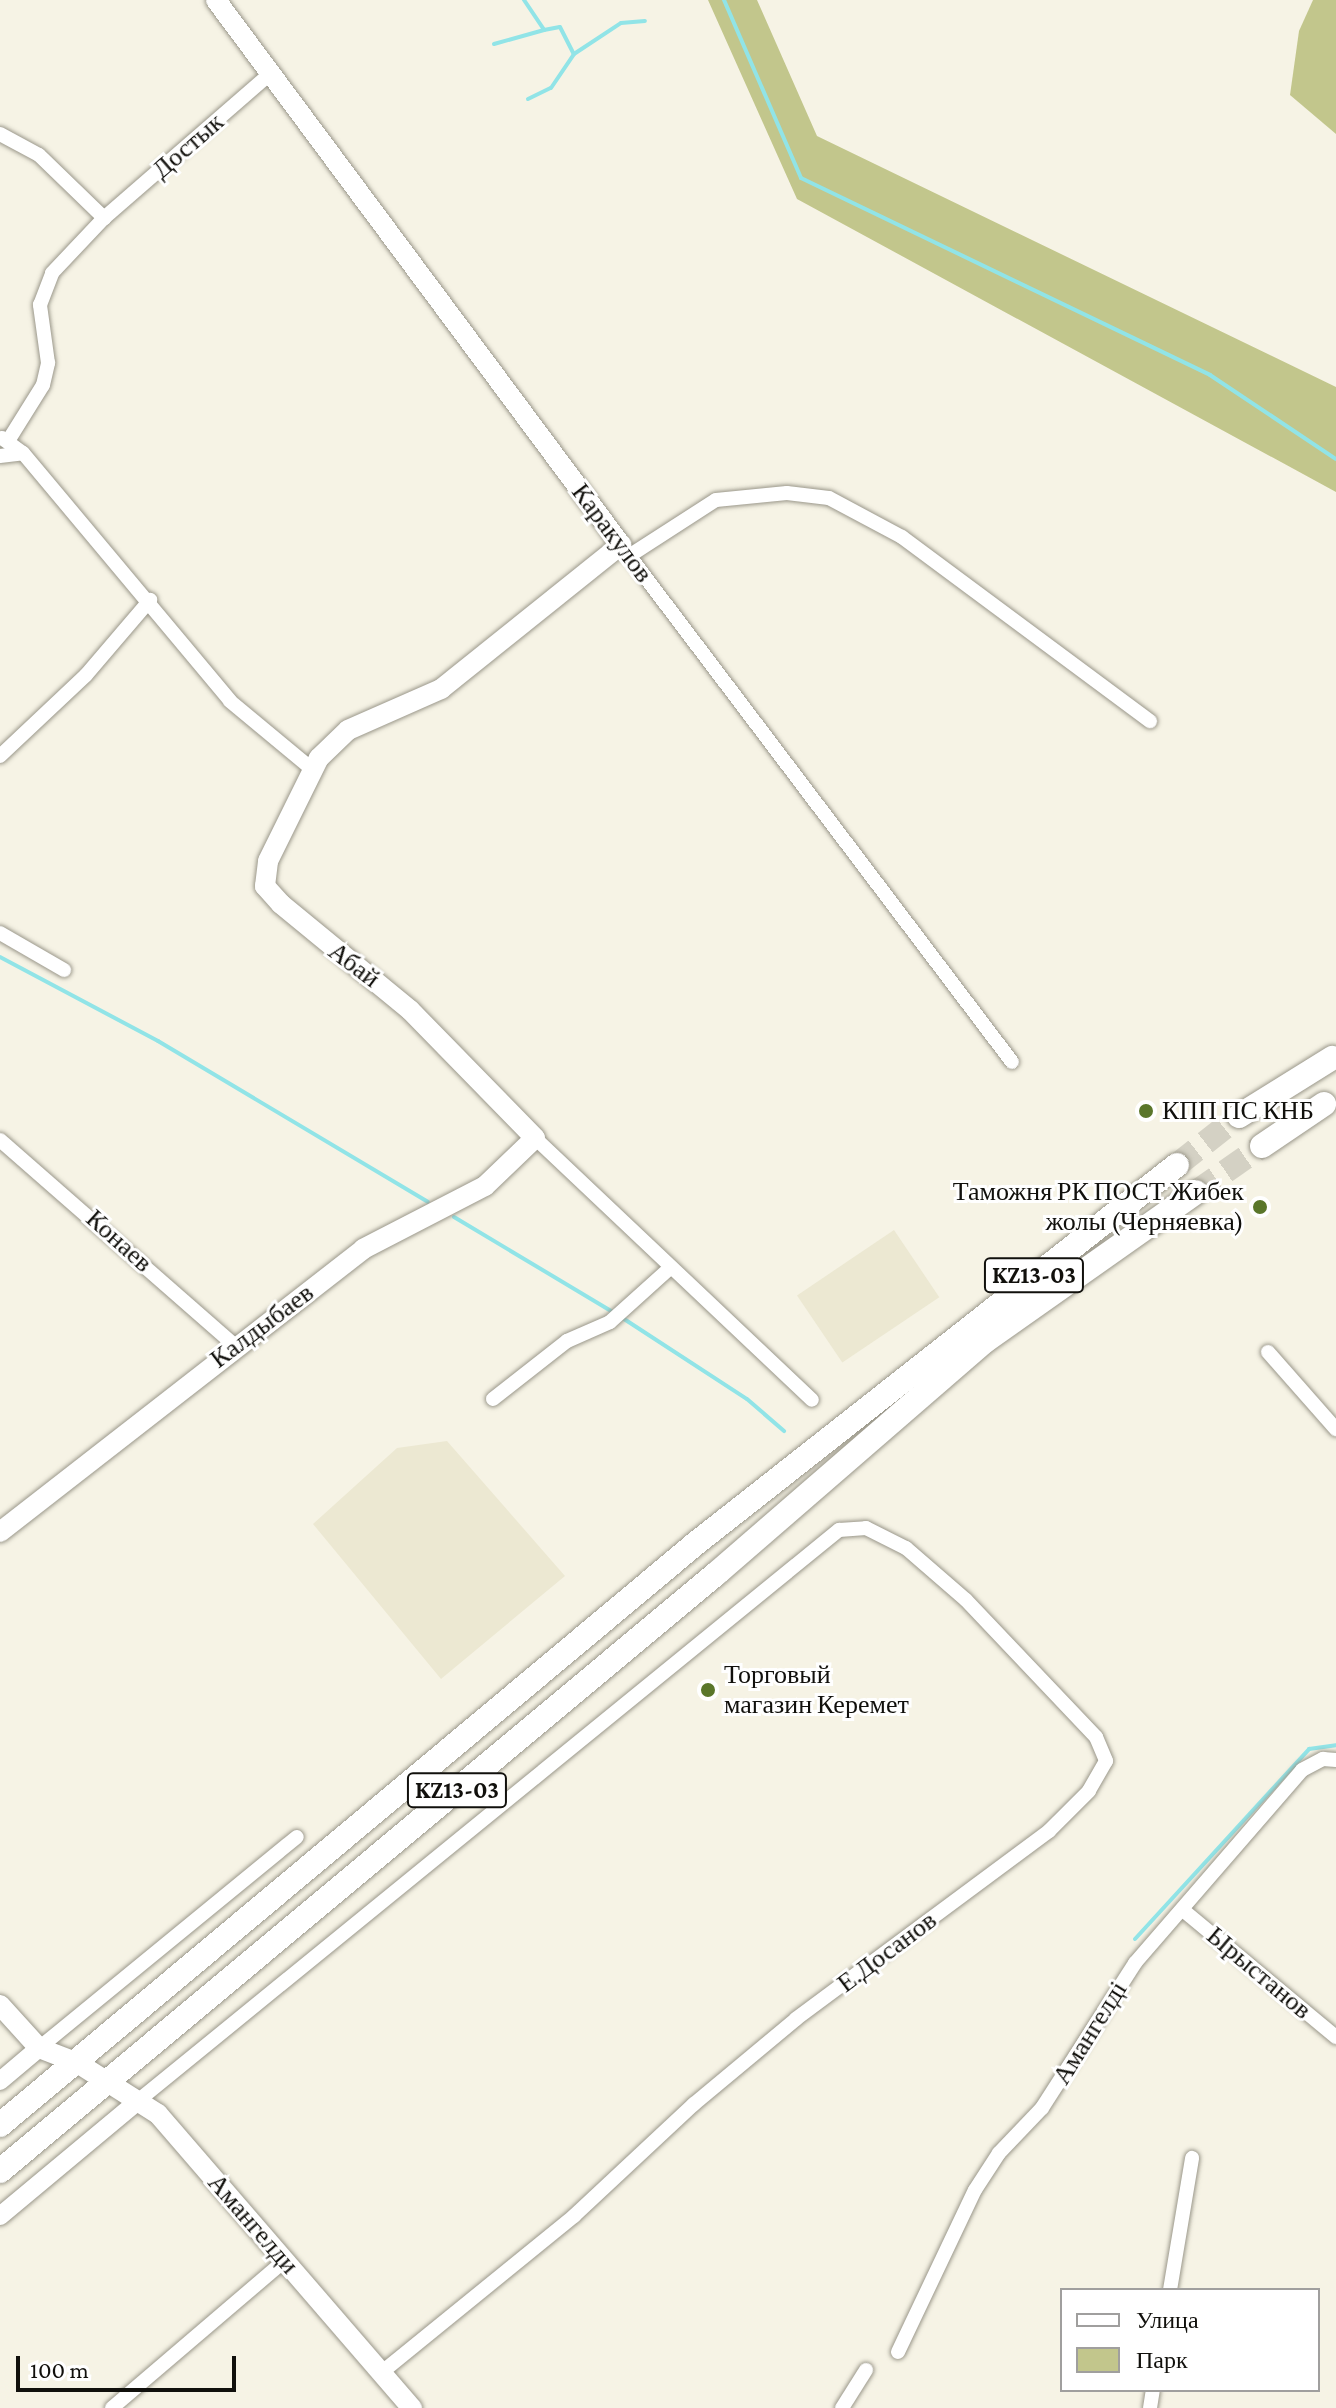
<!DOCTYPE html>
<html>
<head>
<meta charset="utf-8">
<style>
	body { margin:0 }
	#map { position:relative; width:1336px; height:2408px; overflow:hidden; background:#f6f3e5; font-family:"Crimson Pro",serif }
	div>[style] { position:absolute }
	.built>* { inset:0; background:#ece8d2; transform-origin:0 0 }
	.green>* { inset:0; background:#c2c68c }
	.stream>* { height:4px; margin:-2px; padding:0 2px; transform-origin:2px; border-radius:2px; background:#91e4e7 }
	.trunk-tunnel>* { height:24px; margin-top:-12px; transform-origin:0; background:repeating-linear-gradient(90deg,#d4d1c4 0 24px,transparent 0 36px) }
	.roads { filter:drop-shadow(0 0 2px #9a978a) drop-shadow(0 0 2px #9a978a) }
	.minor>* { height:14px; margin:-7px; padding:0 7px; transform-origin:7px; border-radius:7px; background:#fff }
	.tertiary>* { height:18px; margin:-9px; padding:0 9px; transform-origin:9px; border-radius:9px; background:#fff }
	.secondary>* { height:20px; margin:-10px; padding:0 10px; transform-origin:10px; border-radius:10px; background:#fff }
	.trunk>* { height:24px; margin:-12px; padding:0 12px; transform-origin:12px; border-radius:12px; background:#fff }
	.dots>* { width:22px; height:22px; translate:-50% -50%; box-sizing:border-box; border:4px solid #fff; border-radius:50% }
	span { translate:-50% -50%; white-space:nowrap; text-align:center; line-height:1.15; -webkit-text-stroke:6px #fff; paint-order:stroke }
	.shield-label span { padding:2px 6px; background:#fff; border:2px solid; border-radius:6px; -webkit-text-stroke-width:0 }
	.shield-label { font-size:24px; color:#11100c; font-weight:700 }
	.street-label { font-size:26px; color:#11100c }
	.poi-label { font-size:26px; color:#11100c }
	.left { translate:0 -50%; text-align:left }
	.right { translate:-100% -50%; text-align:right }
	.legend { position:absolute; left:1060px; top:2288px; width:260px; height:104px; box-sizing:border-box; background:#fff; border:2px solid #a09f9e; margin:0; padding:10px 14px; list-style:none; font-size:24px; color:#11100c }
	.legend li { display:flex; align-items:center; gap:16px; height:40px }
	.legend b { width:40px; border:2px solid #a09f9e }
	.scale { position:absolute; left:16px; top:2356px; width:220px; height:36px; box-sizing:border-box; border:4px solid #11100c; border-top:0; padding-left:10px; font-size:24px; line-height:28px; white-space:nowrap; color:#11100c; -webkit-text-stroke:6px #fff; paint-order:stroke }
</style>
</head>
<body>
<div id="map">
	<div class="built">
		<i style="left:894px;top:1230px;width:81px;height:117px;rotate:56deg"></i>
		<i style="clip-path:polygon(447px 1441px,565px 1576px,441px 1679px,313px 1524px,397px 1448px)"></i>
	</div>
	<div class="green">
		<i style="clip-path:polygon(708px 0,757px 0,817px 136px,1336px 387px,1336px 492px,797px 199px)"></i>
		<i style="clip-path:polygon(1313px 0,1336px 0,1336px 134px,1290px 95px,1299px 31px)"></i>
	</div>
	<div class="stream">
		<i style="left:524px;top:0;width:36px;rotate:56deg"></i>
		<i style="left:544px;top:30px;width:16px;rotate:-11deg"></i>
		<i style="left:560px;top:27px;width:30px;rotate:63deg"></i>
		<i style="left:574px;top:54px;width:56px;rotate:-33.4deg"></i>
		<i style="left:621px;top:23px;width:24px;rotate:-5deg"></i>
		<i style="left:724px;top:0;width:194px;rotate:66.6deg"></i>
		<i style="left:801px;top:178px;width:454px;rotate:25.7deg"></i>
		<i style="left:1210px;top:375px;width:151px;rotate:33.7deg"></i>
		<i style="left:494px;top:44px;width:52px;rotate:-15.6deg"></i>
		<i style="left:528px;top:99px;width:25px;rotate:-26deg"></i>
		<i style="left:551px;top:88px;width:41px;rotate:-55.9deg"></i>
		<i style="left:0;top:957px;width:179px;rotate:28deg"></i>
		<i style="left:158px;top:1041px;width:314px;rotate:30.8deg"></i>
		<i style="left:454px;top:1217px;width:185px;rotate:30.9deg"></i>
		<i style="left:621px;top:1317px;width:150px;rotate:33.1deg"></i>
		<i style="left:747px;top:1399px;width:49px;rotate:40.9deg"></i>
		<i style="left:1135px;top:1939px;width:258px;rotate:-47.5deg"></i>
		<i style="left:1309px;top:1749px;width:27px;rotate:-8deg"></i>
	</div>
	<div class="trunk-tunnel">
		<i style="left:1177px;top:1165px;width:79px;rotate:-38.3deg"></i>
		<i style="left:1196px;top:1192px;width:80px;rotate:-34.9deg"></i>
	</div>
	<div class="roads">
		<div class="minor">
			<i style="left:0;top:134px;width:44px;rotate:28.3deg"></i>
			<i style="left:39px;top:155px;width:91px;rotate:44.1deg"></i>
			<i style="left:2px;top:438px;width:26px;rotate:36deg"></i>
			<i style="left:23px;top:453px;width:323px;rotate:50.1deg"></i>
			<i style="left:230px;top:701px;width:107px;rotate:39.7deg"></i>
			<i style="left:8px;top:441px;width:66px;rotate:-58deg"></i>
			<i style="left:43px;top:385px;width:23px;rotate:-77deg"></i>
			<i style="left:48px;top:363px;width:59px;rotate:-97.9deg"></i>
			<i style="left:40px;top:305px;width:34px;rotate:-69deg"></i>
			<i style="left:52px;top:273px;width:76px;rotate:-46.6deg"></i>
			<i style="left:104px;top:218px;width:221px;rotate:-41deg"></i>
			<i style="left:0;top:456px;width:23px;rotate:-7deg"></i>
			<i style="left:621px;top:545px;width:648px;rotate:52.9deg"></i>
			<i style="left:629px;top:556px;width:103px;rotate:-32.8deg"></i>
			<i style="left:716px;top:500px;width:71px;rotate:-5.6deg"></i>
			<i style="left:787px;top:493px;width:42px;rotate:6.8deg"></i>
			<i style="left:829px;top:498px;width:83px;rotate:28.1deg"></i>
			<i style="left:902px;top:537px;width:309px;rotate:36.6deg"></i>
			<i style="left:0;top:756px;width:118px;rotate:-43.3deg"></i>
			<i style="left:86px;top:675px;width:99px;rotate:-49.5deg"></i>
			<i style="left:0;top:933px;width:74px;rotate:30deg"></i>
			<i style="left:535px;top:1138px;width:381px;rotate:43.4deg"></i>
			<i style="left:0;top:1140px;width:313px;rotate:41.2deg"></i>
			<i style="left:1268px;top:1352px;width:103px;rotate:48.6deg"></i>
			<i style="left:493px;top:1399px;width:94px;rotate:-38.1deg"></i>
			<i style="left:567px;top:1341px;width:47px;rotate:-23.8deg"></i>
			<i style="left:610px;top:1322px;width:82px;rotate:-42deg"></i>
			<i style="left:1183px;top:1910px;width:199px;rotate:39.7deg"></i>
			<i style="left:39px;top:2048px;width:333px;rotate:-39.3deg"></i>
			<i style="left:139px;top:2100px;width:903px;rotate:-39.16deg"></i>
			<i style="left:839px;top:1530px;width:27px;rotate:-4deg"></i>
			<i style="left:866px;top:1528px;width:45px;rotate:26.6deg"></i>
			<i style="left:906px;top:1548px;width:79px;rotate:40.9deg"></i>
			<i style="left:966px;top:1600px;width:189px;rotate:46.5deg"></i>
			<i style="left:1096px;top:1737px;width:26px;rotate:67deg"></i>
			<i style="left:1106px;top:1761px;width:34px;rotate:120deg"></i>
			<i style="left:1089px;top:1791px;width:57px;rotate:135deg"></i>
			<i style="left:1049px;top:1831px;width:315px;rotate:143.4deg"></i>
			<i style="left:796px;top:2019px;width:133px;rotate:140.2deg"></i>
			<i style="left:694px;top:2104px;width:164px;rotate:137deg"></i>
			<i style="left:574px;top:2216px;width:249px;rotate:140.9deg"></i>
			<i style="left:1170px;top:2290px;width:134px;rotate:-80.5deg"></i>
			<i style="left:898px;top:2352px;width:179px;rotate:-64.6deg"></i>
			<i style="left:975px;top:2190px;width:44px;rotate:-57deg"></i>
			<i style="left:999px;top:2153px;width:62px;rotate:-46.3deg"></i>
			<i style="left:1042px;top:2108px;width:172px;rotate:-57.3deg"></i>
			<i style="left:1135px;top:1963px;width:255px;rotate:-49.1deg"></i>
			<i style="left:1302px;top:1770px;width:24px;rotate:-28deg"></i>
			<i style="left:1323px;top:1759px;width:13px;rotate:4deg"></i>
			<i style="left:112px;top:2408px;width:228px;rotate:-40.5deg"></i>
			<i style="left:842px;top:2408px;width:45px;rotate:-57.7deg"></i>
			<i style="left:1150px;top:2408px;width:18px;rotate:-81deg"></i>
		</div>
		<div class="tertiary">
			<i style="left:0;top:2081px;width:51px;rotate:-40.2deg"></i>
			<i style="left:0;top:2216px;width:181px;rotate:-39.8deg"></i>
		</div>
		<div class="secondary">
			<i style="left:0;top:1532px;width:460px;rotate:-37.9deg"></i>
			<i style="left:363px;top:1249px;width:137px;rotate:-27.3deg"></i>
			<i style="left:485px;top:1186px;width:69px;rotate:-43.8deg"></i>
			<i style="left:535px;top:1138px;width:179px;rotate:-134.3deg"></i>
			<i style="left:410px;top:1010px;width:167px;rotate:-140.6deg"></i>
			<i style="left:281px;top:904px;width:24px;rotate:-132deg"></i>
			<i style="left:265px;top:886px;width:25px;rotate:-83deg"></i>
			<i style="left:268px;top:861px;width:115px;rotate:-63.7deg"></i>
			<i style="left:319px;top:758px;width:40px;rotate:-44deg"></i>
			<i style="left:348px;top:730px;width:102px;rotate:-23.8deg"></i>
			<i style="left:441px;top:689px;width:231px;rotate:-38.7deg"></i>
			<i style="left:621px;top:545px;width:679px;rotate:-126.62deg"></i>
			<i style="left:0;top:2005px;width:58px;rotate:47.8deg"></i>
			<i style="left:39px;top:2048px;width:40px;rotate:21deg"></i>
			<i style="left:76px;top:2062px;width:97px;rotate:32.4deg"></i>
			<i style="left:158px;top:2114px;width:389px;rotate:49.2deg"></i>
		</div>
		<div class="trunk">
			<i style="left:1239px;top:1116px;width:110px;rotate:-31.9deg"></i>
			<i style="left:1262px;top:1146px;width:75px;rotate:-34.1deg"></i>
			<i style="left:0;top:2125px;width:906px;rotate:-39.89deg"></i>
			<i style="left:695px;top:1544px;width:613px;rotate:-38.18deg"></i>
			<i style="left:0;top:2171px;width:934px;rotate:-39.83deg"></i>
			<i style="left:717px;top:1573px;width:354px;rotate:-40.9deg"></i>
			<i style="left:985px;top:1341px;width:258px;rotate:-35.2deg"></i>
		</div>
	</div>
	<div class="dots">
		<i style="left:1146px;top:1111px;background:#5a762a"></i>
		<i style="left:1260px;top:1207px;background:#5a762a"></i>
		<i style="left:708px;top:1690px;background:#5a762a"></i>
	</div>
	<div class="shield-label">
		<span style="left:1034px;top:1275px">KZ13-03</span>
		<span style="left:457px;top:1790px">KZ13-03</span>
	</div>
	<div class="street-label">
		<span style="left:188px;top:146px;rotate:-41deg">Достык</span>
		<span style="left:612px;top:533px;rotate:53deg">Каракулов</span>
		<span style="left:354px;top:965px;rotate:37deg">Абай</span>
		<span style="left:119px;top:1241px;rotate:42deg">Конаев</span>
		<span style="left:262px;top:1326px;rotate:-37deg">Калдыбаев</span>
		<span style="left:887px;top:1952px;rotate:-37deg">Е.Досанов</span>
		<span style="left:1259px;top:1973px;rotate:40deg">Ырыстанов</span>
		<span style="left:1090px;top:2033px;rotate:-58deg">Амангелді</span>
		<span style="left:253px;top:2224px;rotate:49deg">Амангелди</span>
	</div>
	<div class="poi-label">
		<span class="left" style="left:1162px;top:1111px">КПП ПС КНБ</span>
		<span class="right" style="left:1244px;top:1207px">Таможня РК ПОСТ Жибек<br>жолы (Черняевка)</span>
		<span class="left" style="left:724px;top:1690px">Торговый<br>магазин Керемет</span>
	</div>
	<ul class="legend">
	<li><b style="height:10px;background:#fff"></b>Улица</li>
	<li><b style="height:22px;background:#c2c68c"></b>Парк</li>
	</ul>
	<div class="scale">100 m</div>
</div>
</body>
</html>
